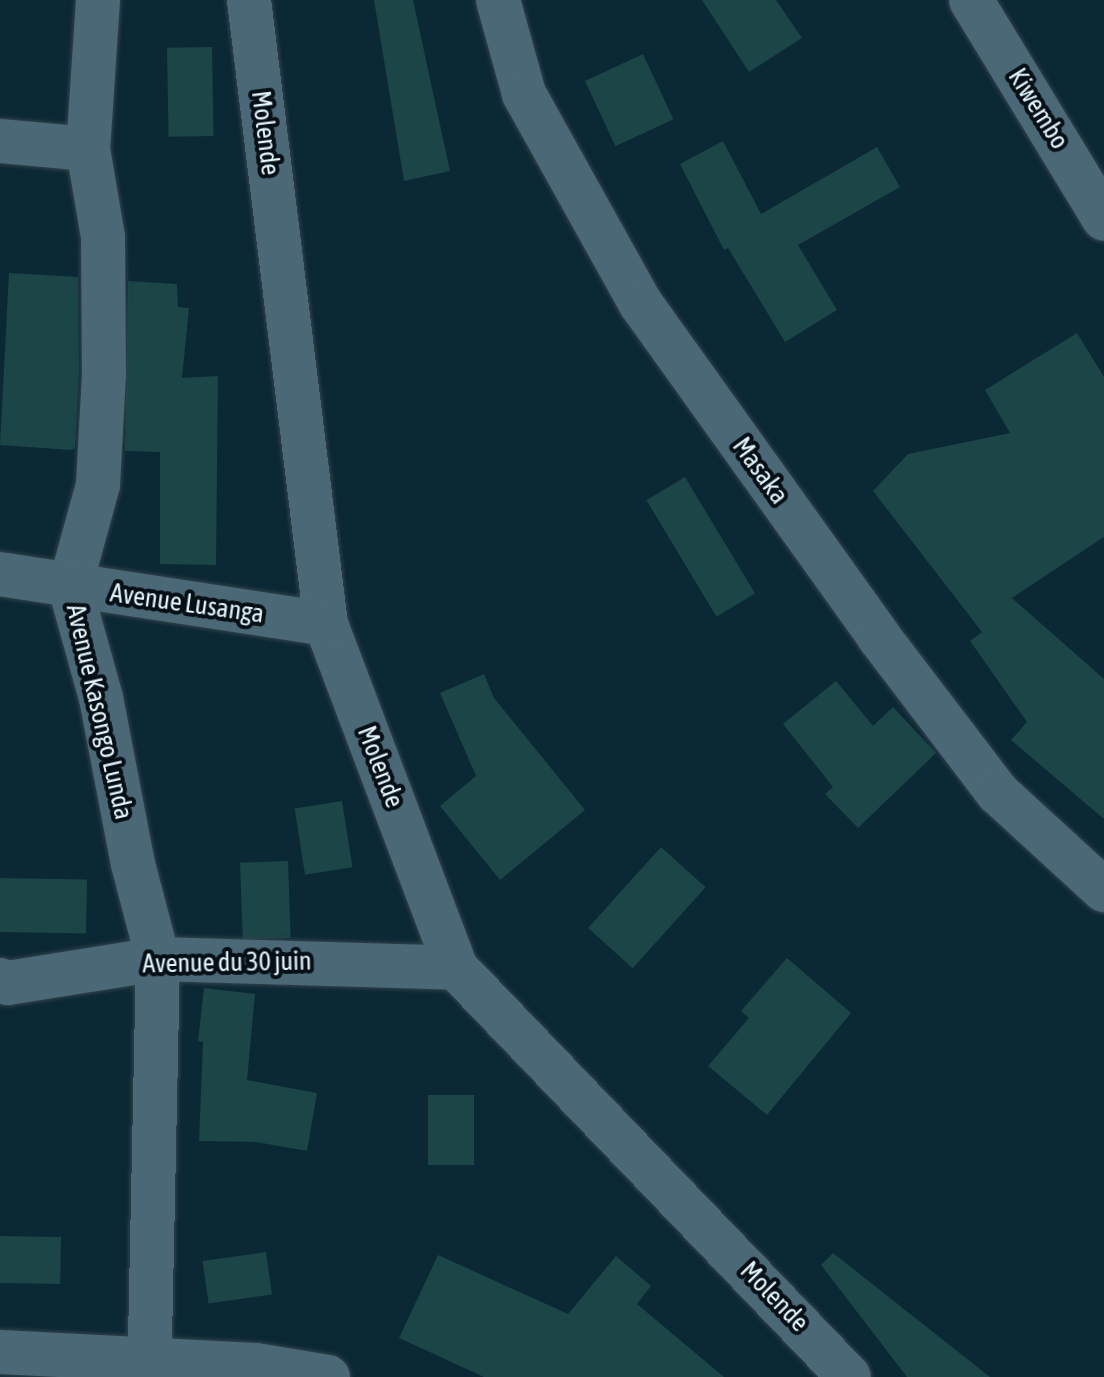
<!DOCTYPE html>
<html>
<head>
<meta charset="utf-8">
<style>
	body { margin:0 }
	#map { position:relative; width:1104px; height:1377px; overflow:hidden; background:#0b2835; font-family:"Asap Condensed",sans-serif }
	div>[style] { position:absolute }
	.building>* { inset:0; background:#1b4547; transform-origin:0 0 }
	.roads { filter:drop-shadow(0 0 2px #32434c) drop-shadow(0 0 2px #32434c) }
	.minor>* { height:44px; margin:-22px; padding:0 22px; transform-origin:22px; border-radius:22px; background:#4b6877 }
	span { translate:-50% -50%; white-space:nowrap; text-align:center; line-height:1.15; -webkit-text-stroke:8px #050f15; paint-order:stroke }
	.street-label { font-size:26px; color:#e5f6ff }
</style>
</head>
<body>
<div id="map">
	<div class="building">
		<i style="clip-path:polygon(374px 0,413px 0,450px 171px,404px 181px)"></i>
		<i style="clip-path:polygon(702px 0,776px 0,802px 38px,749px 72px)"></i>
		<i style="left:212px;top:47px;width:89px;height:45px;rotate:89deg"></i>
		<i style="left:643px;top:54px;width:72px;height:64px;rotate:65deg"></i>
		<i style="clip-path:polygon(723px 141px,761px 214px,877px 147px,900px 187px,798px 245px,837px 310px,785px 342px,728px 248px,724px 250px,680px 164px)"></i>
		<i style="clip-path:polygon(9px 273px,78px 277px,79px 373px,75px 448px,71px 450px,0 445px)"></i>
		<i style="clip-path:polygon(128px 281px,177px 284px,178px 307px,189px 308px,182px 378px,218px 376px,216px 565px,160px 564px,160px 452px,125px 451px)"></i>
		<i style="clip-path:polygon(1077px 333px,1104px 377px,1104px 537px,1012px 598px,1104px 679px,1104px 819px,1011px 740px,1027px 722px,970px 641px,982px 632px,873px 491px,908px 454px,1010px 433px,985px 390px)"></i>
		<i style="left:685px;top:477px;width:136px;height:45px;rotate:59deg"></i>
		<i style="clip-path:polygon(484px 674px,494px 698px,585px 810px,500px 880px,440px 806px,476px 776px,440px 693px)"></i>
		<i style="clip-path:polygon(836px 681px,873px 726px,893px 707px,936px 753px,858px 828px,825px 794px,833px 787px,783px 724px)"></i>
		<i style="left:342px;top:801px;width:67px;height:48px;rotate:81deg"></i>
		<i style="left:661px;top:847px;width:60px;height:109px;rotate:42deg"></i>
		<i style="left:288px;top:861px;width:77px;height:48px;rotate:88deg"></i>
		<i style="left:0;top:878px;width:87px;height:54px;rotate:1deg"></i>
		<i style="clip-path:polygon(787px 958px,851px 1013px,767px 1115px,708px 1066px,749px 1018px,741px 1011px)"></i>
		<i style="clip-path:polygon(204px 988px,255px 994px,247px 1080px,317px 1093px,307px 1151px,256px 1142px,199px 1141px,203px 1042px,198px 1041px)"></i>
		<i style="left:428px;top:1095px;width:46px;height:70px"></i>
		<i style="left:0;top:1236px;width:61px;height:47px;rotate:1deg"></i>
		<i style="left:266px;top:1252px;width:43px;height:64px;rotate:82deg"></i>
		<i style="clip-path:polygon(833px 1253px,990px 1377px,907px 1377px,821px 1265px)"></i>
		<i style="clip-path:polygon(438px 1255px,568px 1314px,616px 1256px,651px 1286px,637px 1304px,724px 1377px,484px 1377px,399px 1338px)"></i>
	</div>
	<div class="roads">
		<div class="minor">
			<i style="left:98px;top:0;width:149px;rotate:93.8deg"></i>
			<i style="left:88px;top:149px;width:89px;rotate:80.3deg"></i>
			<i style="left:103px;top:237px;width:137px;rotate:89.6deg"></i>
			<i style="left:104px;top:374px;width:111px;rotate:93.1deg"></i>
			<i style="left:98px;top:485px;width:106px;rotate:105.4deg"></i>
			<i style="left:70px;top:587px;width:115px;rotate:74.4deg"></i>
			<i style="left:101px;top:698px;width:169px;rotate:79.1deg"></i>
			<i style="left:133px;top:864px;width:98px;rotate:75.3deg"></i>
			<i style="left:158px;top:959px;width:418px;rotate:91.2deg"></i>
			<i style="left:249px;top:0;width:629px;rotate:82.97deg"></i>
			<i style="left:326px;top:624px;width:368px;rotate:69.3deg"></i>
			<i style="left:456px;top:968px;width:567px;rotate:46.14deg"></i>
			<i style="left:498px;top:0;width:98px;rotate:74.5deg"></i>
			<i style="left:524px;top:94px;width:240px;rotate:60.9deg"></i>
			<i style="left:641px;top:304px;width:409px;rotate:54.4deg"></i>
			<i style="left:879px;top:637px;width:196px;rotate:52.7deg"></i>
			<i style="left:998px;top:793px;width:144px;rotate:42.5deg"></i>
			<i style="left:971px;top:0;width:256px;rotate:58.7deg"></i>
			<i style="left:0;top:141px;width:88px;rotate:5.2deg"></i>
			<i style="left:0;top:574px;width:330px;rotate:8.7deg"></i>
			<i style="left:0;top:980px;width:9px;rotate:21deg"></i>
			<i style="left:8px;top:983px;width:152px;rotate:-9.1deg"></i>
			<i style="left:158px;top:959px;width:298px;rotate:1.7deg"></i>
			<i style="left:0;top:1352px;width:256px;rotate:2.9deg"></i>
			<i style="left:256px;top:1365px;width:73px;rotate:9.5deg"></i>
		</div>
	</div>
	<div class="street-label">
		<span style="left:1038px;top:109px;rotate:58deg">Kiwembo</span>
		<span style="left:265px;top:133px;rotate:83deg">Molende</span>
		<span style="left:760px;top:471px;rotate:54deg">Masaka</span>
		<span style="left:187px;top:604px;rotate:8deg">Avenue Lusanga</span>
		<span style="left:99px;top:712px;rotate:77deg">Avenue Kasongo Lunda</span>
		<span style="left:380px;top:767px;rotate:69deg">Molende</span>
		<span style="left:227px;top:963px;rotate:-1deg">Avenue du 30 juin</span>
		<span style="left:774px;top:1297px;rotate:46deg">Molende</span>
	</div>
</div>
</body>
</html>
